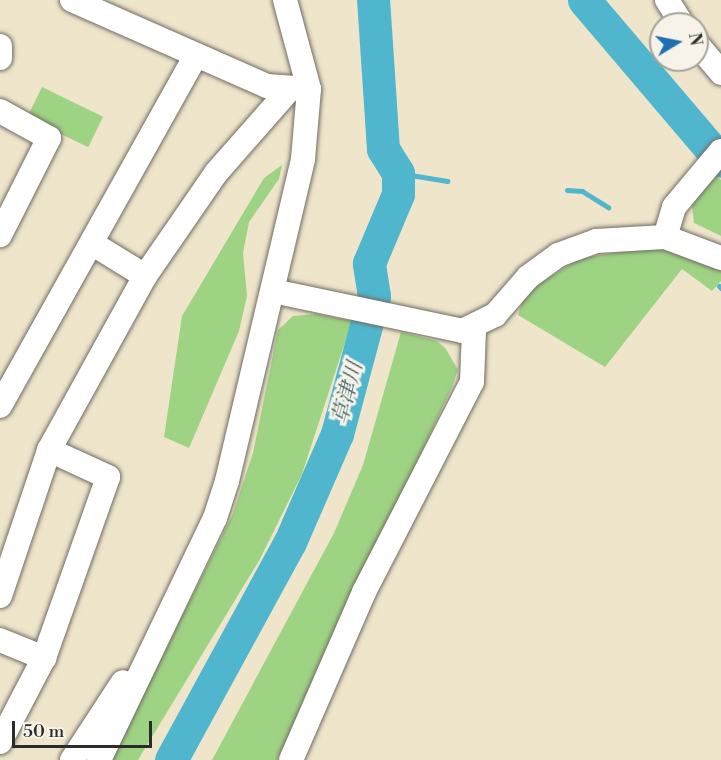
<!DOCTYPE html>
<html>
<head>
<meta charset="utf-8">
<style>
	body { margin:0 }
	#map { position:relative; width:721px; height:760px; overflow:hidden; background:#efe5cb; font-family:"Libre Bodoni","Noto Serif JP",serif }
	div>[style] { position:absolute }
	.green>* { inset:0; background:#9fd384; transform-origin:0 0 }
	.stream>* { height:5px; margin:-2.5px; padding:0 2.5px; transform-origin:2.5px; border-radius:2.5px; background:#50b6ce }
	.river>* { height:33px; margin:-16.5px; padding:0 16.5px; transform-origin:16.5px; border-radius:16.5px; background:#50b6ce }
	.roads { filter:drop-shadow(0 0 2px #706c63) drop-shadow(0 0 2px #706c63) }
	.minor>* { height:24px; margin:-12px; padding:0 12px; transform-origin:12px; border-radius:12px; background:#fff }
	span { translate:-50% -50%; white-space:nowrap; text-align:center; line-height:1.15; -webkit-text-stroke:6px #f7f3e8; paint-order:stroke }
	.water-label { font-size:21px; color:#385c64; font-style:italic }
	.north { position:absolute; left:649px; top:12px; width:60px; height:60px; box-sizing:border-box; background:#f7f3e8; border:2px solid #a5a39c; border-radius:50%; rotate:80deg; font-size:16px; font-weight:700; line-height:24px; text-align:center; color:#2b2b2b }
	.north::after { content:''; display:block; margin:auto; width:21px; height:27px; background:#1f6fb2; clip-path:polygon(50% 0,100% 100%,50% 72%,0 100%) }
	.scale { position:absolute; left:12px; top:721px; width:140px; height:27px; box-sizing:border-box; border:3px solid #2b2b2b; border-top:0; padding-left:8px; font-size:18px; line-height:21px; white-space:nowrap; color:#2b2b2b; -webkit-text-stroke:4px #f7f3e8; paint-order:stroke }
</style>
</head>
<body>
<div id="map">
	<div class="green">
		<i style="left:42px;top:87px;width:68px;height:34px;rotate:26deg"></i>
		<i style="clip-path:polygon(282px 165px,279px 179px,249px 222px,243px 253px,247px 296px,239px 331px,189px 448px,164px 437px,182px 316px,264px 178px)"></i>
		<i style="clip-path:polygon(715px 175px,721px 180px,721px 236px,694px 223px,692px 205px)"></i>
		<i style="clip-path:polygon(655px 247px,703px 261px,721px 271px,721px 281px,712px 291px,682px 269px,605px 367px,518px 315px,523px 299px,541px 283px,580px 258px)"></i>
		<i style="clip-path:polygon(316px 314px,352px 321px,302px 474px,260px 559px,138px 760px,110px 760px,232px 516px,253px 453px,278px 330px,293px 316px)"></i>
		<i style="clip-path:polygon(401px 332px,437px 341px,446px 349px,458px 370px,452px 387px,277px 760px,212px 760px,334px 533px,363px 465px)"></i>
	</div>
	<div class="stream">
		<i style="left:398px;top:173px;width:50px;rotate:9.3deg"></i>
		<i style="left:567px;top:190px;width:15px;rotate:4deg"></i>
		<i style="left:582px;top:191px;width:31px;rotate:32deg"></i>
		<i style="left:719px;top:286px;width:3px;rotate:45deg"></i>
	</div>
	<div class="river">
		<i style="left:584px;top:0;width:211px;rotate:49.6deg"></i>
		<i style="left:171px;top:760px;width:248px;rotate:-61.4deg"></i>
		<i style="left:290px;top:542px;width:118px;rotate:-66.5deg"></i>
		<i style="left:337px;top:434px;width:143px;rotate:-75deg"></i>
		<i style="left:374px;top:296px;width:33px;rotate:-99deg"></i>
		<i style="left:369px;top:263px;width:75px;rotate:-67.2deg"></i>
		<i style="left:398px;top:194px;width:21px;rotate:-90deg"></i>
		<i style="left:398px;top:173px;width:28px;rotate:-122deg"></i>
		<i style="left:383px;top:149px;width:149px;rotate:-93.8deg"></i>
	</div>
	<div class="roads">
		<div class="minor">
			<i style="left:72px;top:0;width:213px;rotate:23.8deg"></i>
			<i style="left:267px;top:86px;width:42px;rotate:4.1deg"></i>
			<i style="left:309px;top:89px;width:92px;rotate:-105.1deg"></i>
			<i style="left:667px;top:0;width:28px;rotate:58deg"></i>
			<i style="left:697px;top:44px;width:38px;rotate:50deg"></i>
			<i style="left:0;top:46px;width:12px;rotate:90deg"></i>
			<i style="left:0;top:111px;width:56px;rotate:28.9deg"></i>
			<i style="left:49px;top:138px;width:109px;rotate:116.8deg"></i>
			<i style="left:665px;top:237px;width:31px;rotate:-73deg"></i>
			<i style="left:674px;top:207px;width:73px;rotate:-50deg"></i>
			<i style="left:93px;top:244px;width:61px;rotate:31.6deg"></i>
			<i style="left:273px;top:291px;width:193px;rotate:11.9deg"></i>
			<i style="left:462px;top:331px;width:37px;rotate:-26deg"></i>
			<i style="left:495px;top:315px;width:50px;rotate:-49deg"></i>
			<i style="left:528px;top:277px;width:37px;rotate:-36deg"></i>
			<i style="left:558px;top:255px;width:40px;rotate:-20.2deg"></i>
			<i style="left:596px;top:241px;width:69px;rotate:-3.3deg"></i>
			<i style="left:665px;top:237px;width:60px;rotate:20.6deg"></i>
			<i style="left:0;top:406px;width:401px;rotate:-60.8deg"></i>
			<i style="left:0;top:596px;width:154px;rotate:-71.4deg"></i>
			<i style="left:0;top:640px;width:48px;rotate:22.2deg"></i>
			<i style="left:0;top:742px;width:95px;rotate:-62.4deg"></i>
			<i style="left:44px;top:658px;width:192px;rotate:-70.5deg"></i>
			<i style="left:108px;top:477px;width:65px;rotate:-155.4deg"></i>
			<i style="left:49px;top:450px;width:199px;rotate:-61.1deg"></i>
			<i style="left:145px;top:276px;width:125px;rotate:-55.4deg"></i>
			<i style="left:216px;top:173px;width:109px;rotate:-48.7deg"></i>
			<i style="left:72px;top:760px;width:93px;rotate:-56.8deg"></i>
			<i style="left:99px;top:760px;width:268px;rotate:-64.4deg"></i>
			<i style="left:215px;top:518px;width:39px;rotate:-72deg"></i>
			<i style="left:227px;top:481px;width:331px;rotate:-76.7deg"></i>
			<i style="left:303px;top:159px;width:70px;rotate:-85.1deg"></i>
			<i style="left:291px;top:760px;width:183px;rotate:-66.5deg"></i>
			<i style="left:364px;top:592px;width:236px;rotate:-62.8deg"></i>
			<i style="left:472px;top:382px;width:53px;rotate:-87.8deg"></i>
		</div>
	</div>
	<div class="water-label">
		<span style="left:348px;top:393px;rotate:-75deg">草津川</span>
	</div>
	<div class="north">N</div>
	<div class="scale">50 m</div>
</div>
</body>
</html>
